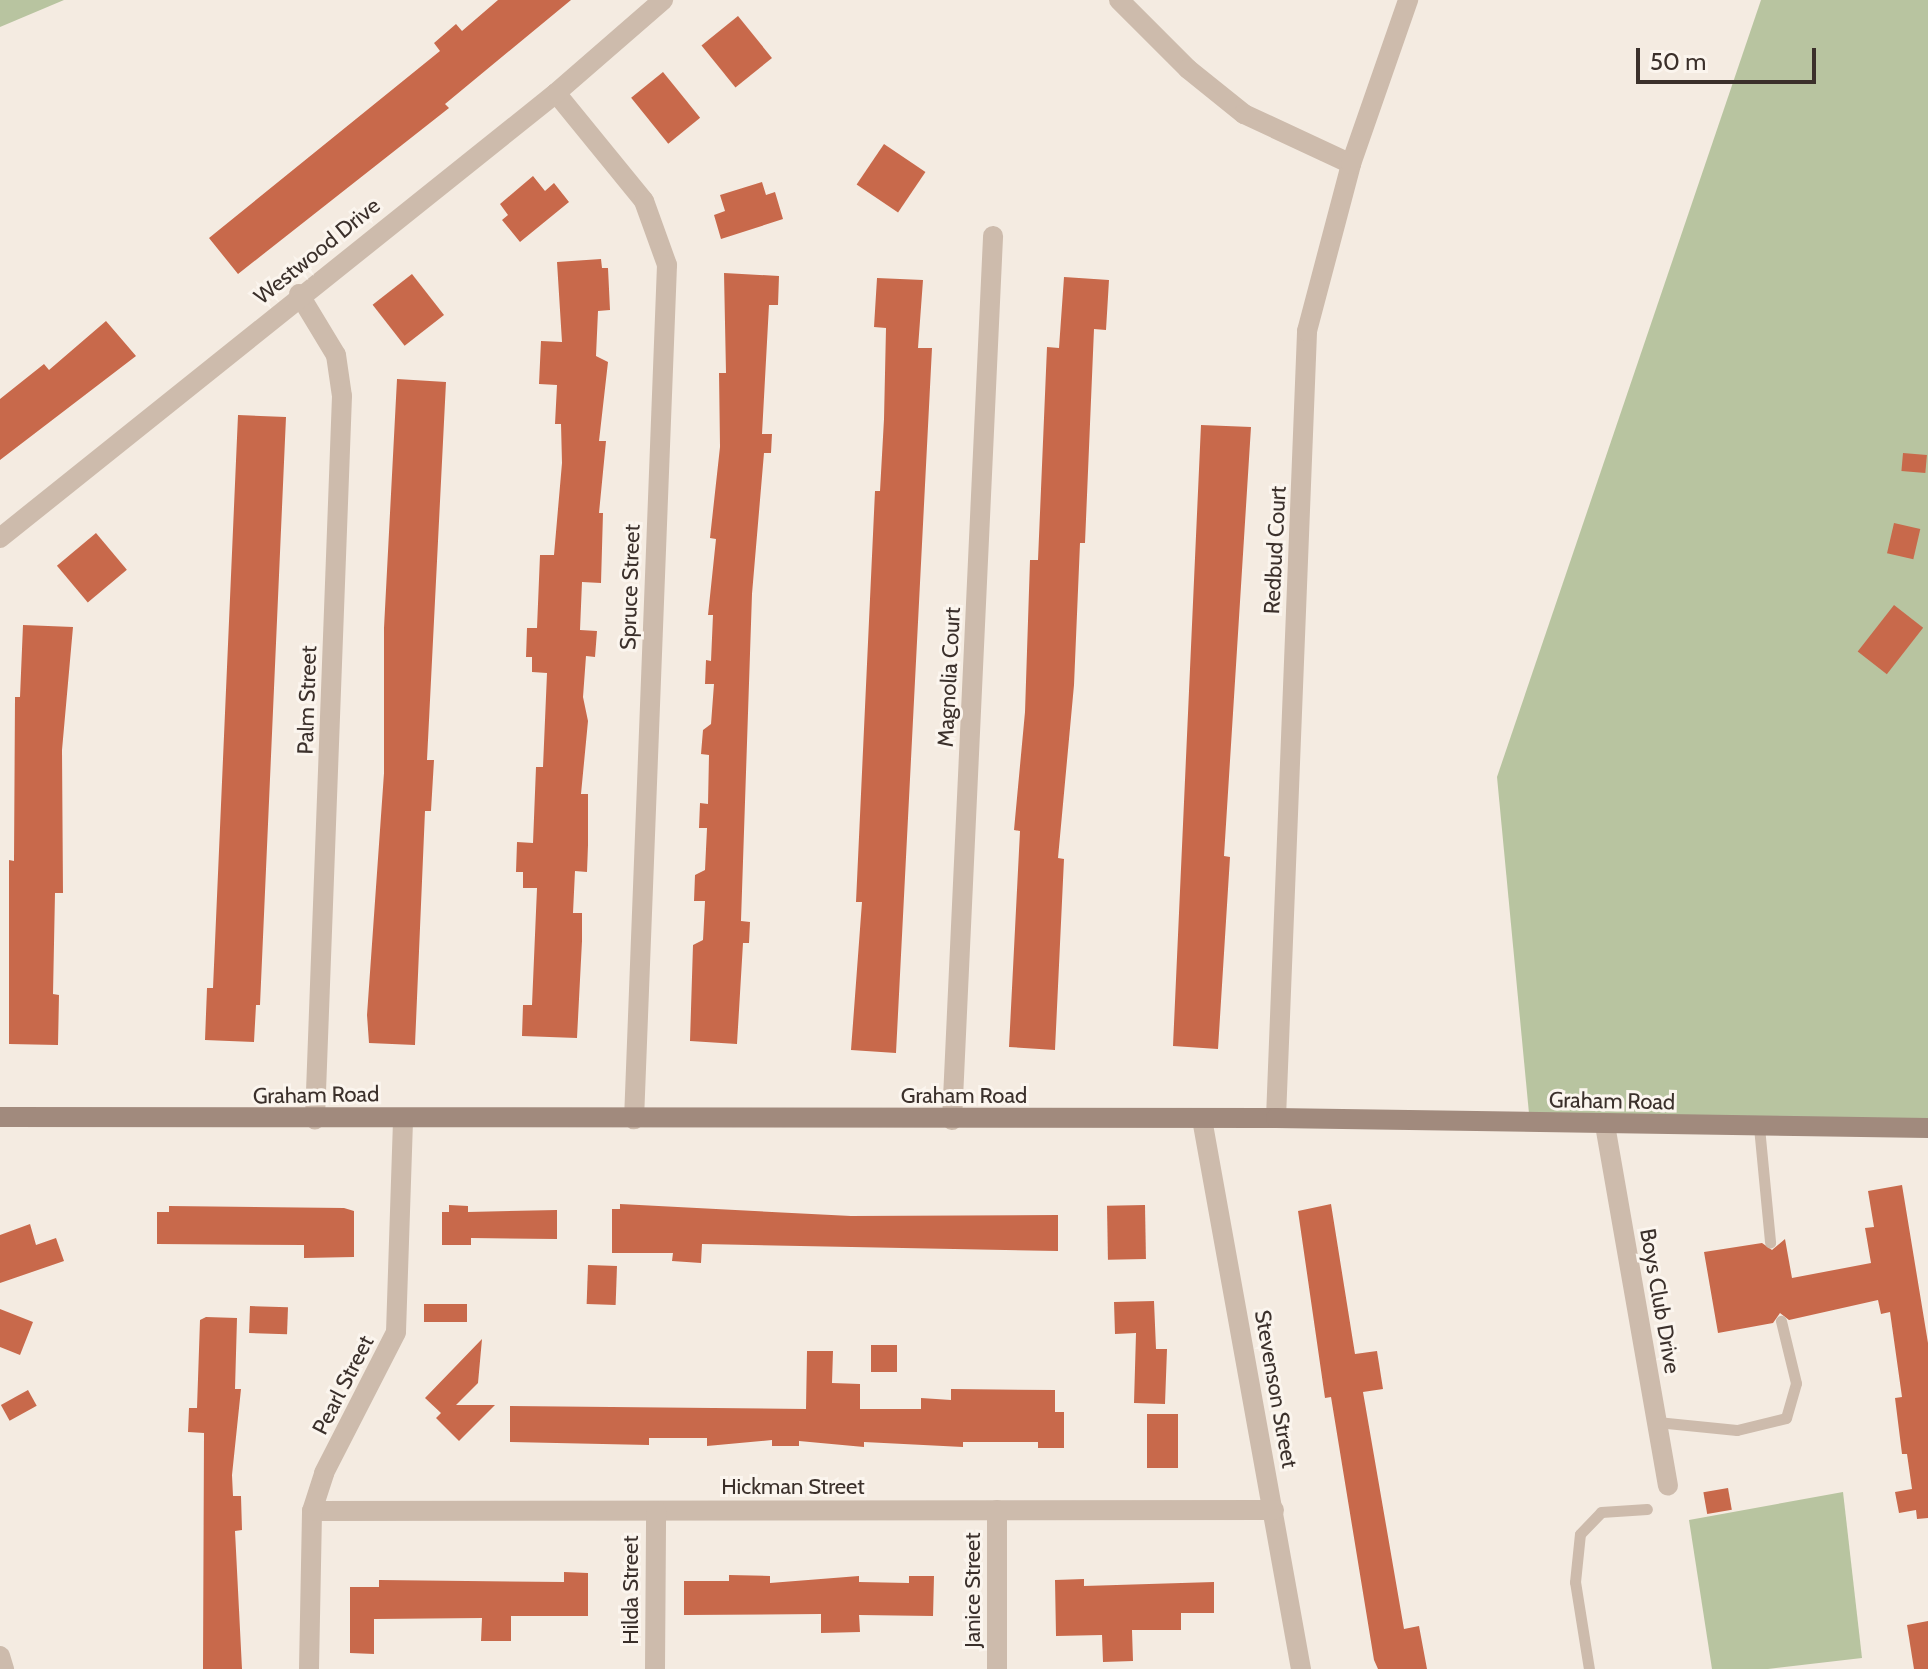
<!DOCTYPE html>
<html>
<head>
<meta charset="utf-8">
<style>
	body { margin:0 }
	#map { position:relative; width:1928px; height:1669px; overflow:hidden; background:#f4ebe1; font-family:Cabin,sans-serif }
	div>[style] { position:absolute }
	.green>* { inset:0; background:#b8c4a0 }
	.building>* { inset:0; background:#c8694b; transform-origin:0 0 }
	.service>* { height:11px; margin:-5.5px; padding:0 5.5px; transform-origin:5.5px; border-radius:5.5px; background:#cdbbac }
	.minor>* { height:20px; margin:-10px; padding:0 10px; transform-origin:10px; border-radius:10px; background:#cdbbac }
	.secondary>* { height:20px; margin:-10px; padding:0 10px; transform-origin:10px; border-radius:10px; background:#a18a7d }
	span { translate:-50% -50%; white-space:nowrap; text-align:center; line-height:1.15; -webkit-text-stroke:6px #fbf5ee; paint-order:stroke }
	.street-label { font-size:22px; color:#3b302b }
	.scale { position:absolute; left:1636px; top:48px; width:180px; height:36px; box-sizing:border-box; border:4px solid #3b302b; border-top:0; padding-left:10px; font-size:24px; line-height:28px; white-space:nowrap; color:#3b302b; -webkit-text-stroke:6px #fbf5ee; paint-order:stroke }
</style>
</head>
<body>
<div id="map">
	<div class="green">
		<i style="clip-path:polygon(0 0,64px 0,0 27px)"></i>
		<i style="clip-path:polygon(1761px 0,1928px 0,1928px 1126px,1530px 1124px,1497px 777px)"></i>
		<i style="clip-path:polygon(1843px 1492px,1862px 1658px,1768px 1669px,1712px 1669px,1689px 1520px)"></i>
	</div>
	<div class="building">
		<i style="clip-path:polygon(498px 0,571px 0,445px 104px,449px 108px,238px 274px,209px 238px,440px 51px,434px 43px,456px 24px,462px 31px)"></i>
		<i style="left:738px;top:16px;width:54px;height:47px;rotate:51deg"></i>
		<i style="left:663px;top:72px;width:59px;height:41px;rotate:51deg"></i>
		<i style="left:884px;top:144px;width:50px;height:49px;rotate:34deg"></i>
		<i style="clip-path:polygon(533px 176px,545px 191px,554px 183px,569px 202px,520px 242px,502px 220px,508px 215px,500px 204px)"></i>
		<i style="clip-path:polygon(762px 182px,766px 195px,775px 192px,783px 219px,721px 239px,714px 215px,725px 211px,720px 195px)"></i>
		<i style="clip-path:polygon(601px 259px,602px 268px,608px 268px,610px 310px,598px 311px,596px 356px,608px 362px,599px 441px,606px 441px,599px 513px,603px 513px,601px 583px,582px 582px,580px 630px,597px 631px,595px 657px,586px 656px,583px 697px,588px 721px,581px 794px,588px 794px,588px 845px,587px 872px,575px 871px,573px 913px,582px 913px,582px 941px,577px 1038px,522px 1036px,523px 1005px,532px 1005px,537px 888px,523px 888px,523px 872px,516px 872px,517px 842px,533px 843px,536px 767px,543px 767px,547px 673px,532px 672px,532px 657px,526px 657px,527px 628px,537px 628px,540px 555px,554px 555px,562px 463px,561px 424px,555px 424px,557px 385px,539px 384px,541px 341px,562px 342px,557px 262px)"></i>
		<i style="clip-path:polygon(724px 273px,779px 276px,778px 305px,769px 305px,762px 434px,772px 434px,771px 453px,764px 453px,752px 594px,741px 921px,750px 922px,749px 943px,743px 943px,737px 1044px,690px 1041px,693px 945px,703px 940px,705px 901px,694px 901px,695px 875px,705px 870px,707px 828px,699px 828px,700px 803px,708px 804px,709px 755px,701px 754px,703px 730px,711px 724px,714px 684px,705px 684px,706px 660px,711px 661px,713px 615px,708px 615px,716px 539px,710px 538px,720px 447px,719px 373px,726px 373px)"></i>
		<i style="left:412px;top:274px;width:52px;height:50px;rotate:52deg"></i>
		<i style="clip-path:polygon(1064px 277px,1109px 280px,1106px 330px,1094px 329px,1085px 543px,1080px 543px,1074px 685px,1058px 858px,1064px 859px,1055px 1050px,1009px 1047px,1020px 831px,1014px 830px,1025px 712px,1030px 560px,1038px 560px,1047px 347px,1059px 348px)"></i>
		<i style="clip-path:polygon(877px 278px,923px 280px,918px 348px,932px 348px,896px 1053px,851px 1050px,862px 902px,856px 902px,875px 491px,880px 491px,884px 419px,886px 328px,874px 327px)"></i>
		<i style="clip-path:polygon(106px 321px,136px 356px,0 460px,0 399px,44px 364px,49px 370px)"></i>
		<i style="clip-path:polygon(397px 379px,446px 382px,427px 760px,434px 760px,431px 811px,425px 811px,415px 1045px,369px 1043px,367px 1015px,384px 773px,384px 628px)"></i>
		<i style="clip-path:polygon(238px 415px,286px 417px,260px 1005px,256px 1005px,254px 1042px,205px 1040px,207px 988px,213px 988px)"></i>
		<i style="clip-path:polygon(1201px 425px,1251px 427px,1224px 856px,1230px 857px,1218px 1049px,1173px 1046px)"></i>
		<i style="left:1903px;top:453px;width:24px;height:18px;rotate:5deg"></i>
		<i style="left:1894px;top:523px;width:27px;height:31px;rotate:13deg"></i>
		<i style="left:96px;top:533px;width:48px;height:51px;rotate:50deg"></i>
		<i style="left:1894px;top:605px;width:37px;height:59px;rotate:38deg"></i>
		<i style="clip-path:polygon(23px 625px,73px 627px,62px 750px,63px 893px,55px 893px,53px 994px,59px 995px,58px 1045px,9px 1044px,9px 860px,14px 861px,15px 697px,20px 697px)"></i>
		<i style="clip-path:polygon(1902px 1185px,1928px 1343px,1928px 1518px,1917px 1519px,1916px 1510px,1899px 1513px,1895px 1492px,1912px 1489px,1907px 1454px,1902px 1454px,1895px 1398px,1902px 1397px,1890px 1312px,1881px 1314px,1878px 1300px,1789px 1320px,1780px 1313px,1773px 1323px,1718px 1333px,1704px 1252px,1762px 1243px,1772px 1250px,1785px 1239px,1792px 1278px,1871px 1263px,1865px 1228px,1874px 1227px,1868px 1191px)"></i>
		<i style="clip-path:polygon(620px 1204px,851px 1216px,1058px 1215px,1058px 1251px,702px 1244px,701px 1263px,672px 1261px,673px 1253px,612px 1253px,612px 1209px,620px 1209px)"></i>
		<i style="clip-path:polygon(1331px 1204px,1355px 1354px,1377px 1351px,1383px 1389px,1363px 1392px,1404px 1629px,1419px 1626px,1427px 1669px,1378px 1669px,1374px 1660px,1331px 1397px,1325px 1398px,1298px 1211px)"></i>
		<i style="clip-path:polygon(449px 1205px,468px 1206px,468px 1212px,557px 1210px,557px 1239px,471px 1238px,471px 1245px,442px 1245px,442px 1212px,449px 1212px)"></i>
		<i style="left:1145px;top:1205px;width:54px;height:38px;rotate:89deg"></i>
		<i style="clip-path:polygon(169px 1206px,344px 1208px,354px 1211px,354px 1257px,304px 1258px,304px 1245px,157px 1244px,157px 1212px,169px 1212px)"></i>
		<i style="clip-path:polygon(30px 1224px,36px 1245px,56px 1238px,64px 1261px,0 1283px,0 1235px)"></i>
		<i style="left:588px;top:1265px;width:29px;height:39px;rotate:2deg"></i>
		<i style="clip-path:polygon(1154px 1301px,1156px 1349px,1167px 1349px,1165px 1404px,1134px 1403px,1136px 1333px,1115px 1334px,1114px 1302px)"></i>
		<i style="left:424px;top:1304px;width:43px;height:18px"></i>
		<i style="left:250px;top:1306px;width:38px;height:27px;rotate:2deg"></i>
		<i style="clip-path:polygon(0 1309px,33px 1322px,20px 1355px,0 1347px)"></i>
		<i style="clip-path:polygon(206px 1317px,237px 1318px,235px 1389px,241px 1389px,232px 1475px,233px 1496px,241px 1496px,242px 1530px,235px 1531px,242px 1669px,203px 1669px,204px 1433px,188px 1432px,189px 1408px,197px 1408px,200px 1320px)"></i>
		<i style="clip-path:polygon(482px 1339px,478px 1383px,456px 1405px,495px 1405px,459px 1441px,436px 1418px,441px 1413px,425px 1398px)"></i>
		<i style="left:871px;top:1345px;width:26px;height:27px"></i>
		<i style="clip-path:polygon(807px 1351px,833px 1351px,832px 1383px,860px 1384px,860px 1409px,921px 1409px,921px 1398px,951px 1400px,951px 1389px,1055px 1390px,1055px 1412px,1064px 1412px,1064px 1448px,1038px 1448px,1038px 1442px,963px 1442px,963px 1447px,864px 1442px,864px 1447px,799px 1441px,799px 1446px,772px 1446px,772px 1440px,707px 1446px,707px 1438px,649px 1438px,649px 1445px,510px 1442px,510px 1406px,806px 1409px)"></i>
		<i style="left:28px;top:1390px;width:18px;height:31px;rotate:61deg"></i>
		<i style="left:1147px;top:1414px;width:31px;height:54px"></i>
		<i style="left:1728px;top:1488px;width:22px;height:25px;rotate:80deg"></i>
		<i style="clip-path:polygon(564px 1572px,588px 1573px,588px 1616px,511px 1616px,511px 1641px,481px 1641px,482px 1618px,374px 1619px,374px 1654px,350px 1653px,350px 1587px,379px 1587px,379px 1580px,564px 1582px)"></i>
		<i style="clip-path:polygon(729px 1575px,770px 1576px,770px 1583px,859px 1576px,859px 1582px,909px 1583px,909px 1576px,934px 1576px,933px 1616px,859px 1615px,860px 1632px,821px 1633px,821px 1614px,684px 1615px,684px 1581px,729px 1581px)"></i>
		<i style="clip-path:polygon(1084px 1579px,1084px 1586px,1214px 1582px,1214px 1613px,1181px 1613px,1181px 1630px,1132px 1630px,1133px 1661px,1103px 1662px,1102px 1635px,1056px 1636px,1055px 1580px)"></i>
		<i style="clip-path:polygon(1928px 1621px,1928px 1669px,1914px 1669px,1907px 1625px)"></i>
	</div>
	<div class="service">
		<i style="left:1759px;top:1127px;width:116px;rotate:84.5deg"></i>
		<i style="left:1657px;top:1422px;width:80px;rotate:5.7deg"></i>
		<i style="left:1737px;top:1430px;width:50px;rotate:-13.8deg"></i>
		<i style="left:1786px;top:1418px;width:36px;rotate:-74deg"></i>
		<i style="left:1796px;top:1383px;width:64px;rotate:-103.6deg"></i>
		<i style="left:1589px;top:1669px;width:88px;rotate:-99.1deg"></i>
		<i style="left:1575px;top:1582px;width:48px;rotate:-84.1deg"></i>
		<i style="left:1580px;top:1534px;width:30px;rotate:-46deg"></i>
		<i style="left:1601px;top:1512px;width:46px;rotate:-3.7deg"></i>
	</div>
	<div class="minor">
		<i style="left:1119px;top:0;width:98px;rotate:45deg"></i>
		<i style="left:1188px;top:69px;width:72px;rotate:38.8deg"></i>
		<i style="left:1244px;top:114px;width:118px;rotate:25deg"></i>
		<i style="left:556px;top:93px;width:139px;rotate:50.8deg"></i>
		<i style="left:644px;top:201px;width:68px;rotate:70.2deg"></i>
		<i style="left:667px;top:265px;width:855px;rotate:92.21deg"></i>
		<i style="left:299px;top:294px;width:71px;rotate:58.8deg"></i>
		<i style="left:336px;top:355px;width:41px;rotate:81.7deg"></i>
		<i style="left:342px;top:396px;width:724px;rotate:92.14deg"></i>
		<i style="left:0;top:538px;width:712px;rotate:-38.67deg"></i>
		<i style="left:556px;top:93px;width:142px;rotate:-41deg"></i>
		<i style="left:1276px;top:1118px;width:788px;rotate:-87.74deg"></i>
		<i style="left:1307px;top:331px;width:173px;rotate:-75.2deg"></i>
		<i style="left:1351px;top:164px;width:174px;rotate:-70.8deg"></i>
		<i style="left:1202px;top:1119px;width:559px;rotate:79.8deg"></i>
		<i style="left:952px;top:1120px;width:885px;rotate:-87.34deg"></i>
		<i style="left:1605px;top:1125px;width:366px;rotate:80.1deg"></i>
		<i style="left:312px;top:1511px;width:962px;rotate:-0.06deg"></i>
		<i style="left:0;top:1656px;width:14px;rotate:73deg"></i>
		<i style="left:309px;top:1669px;width:158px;rotate:-88.9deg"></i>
		<i style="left:312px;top:1511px;width:40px;rotate:-72deg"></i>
		<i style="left:324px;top:1473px;width:158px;rotate:-62.9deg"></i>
		<i style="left:396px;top:1332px;width:214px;rotate:-88.1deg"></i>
		<i style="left:655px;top:1669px;width:158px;rotate:-89.6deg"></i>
		<i style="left:997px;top:1669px;width:159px;rotate:-90deg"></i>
	</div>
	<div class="secondary">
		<i style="left:0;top:1117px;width:1276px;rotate:0.04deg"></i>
		<i style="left:1276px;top:1118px;width:652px;rotate:0.88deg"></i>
	</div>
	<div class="street-label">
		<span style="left:317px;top:251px;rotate:-39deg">Westwood Drive</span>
		<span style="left:1275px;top:550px;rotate:-87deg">Redbud Court</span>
		<span style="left:630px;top:587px;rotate:-88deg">Spruce Street</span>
		<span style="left:949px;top:677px;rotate:-87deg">Magnolia Court</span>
		<span style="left:307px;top:700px;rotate:-88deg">Palm Street</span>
		<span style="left:316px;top:1095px;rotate:-1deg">Graham Road</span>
		<span style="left:964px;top:1096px">Graham Road</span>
		<span style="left:1612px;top:1101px;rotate:1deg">Graham Road</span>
		<span style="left:1660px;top:1301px;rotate:80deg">Boys Club Drive</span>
		<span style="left:343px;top:1385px;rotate:-63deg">Pearl Street</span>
		<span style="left:1276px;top:1389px;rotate:80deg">Stevenson Street</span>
		<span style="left:793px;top:1487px">Hickman Street</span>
		<span style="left:631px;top:1590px;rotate:-90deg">Hilda Street</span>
		<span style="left:973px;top:1590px;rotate:-90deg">Janice Street</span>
	</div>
	<div class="scale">50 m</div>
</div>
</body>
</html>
